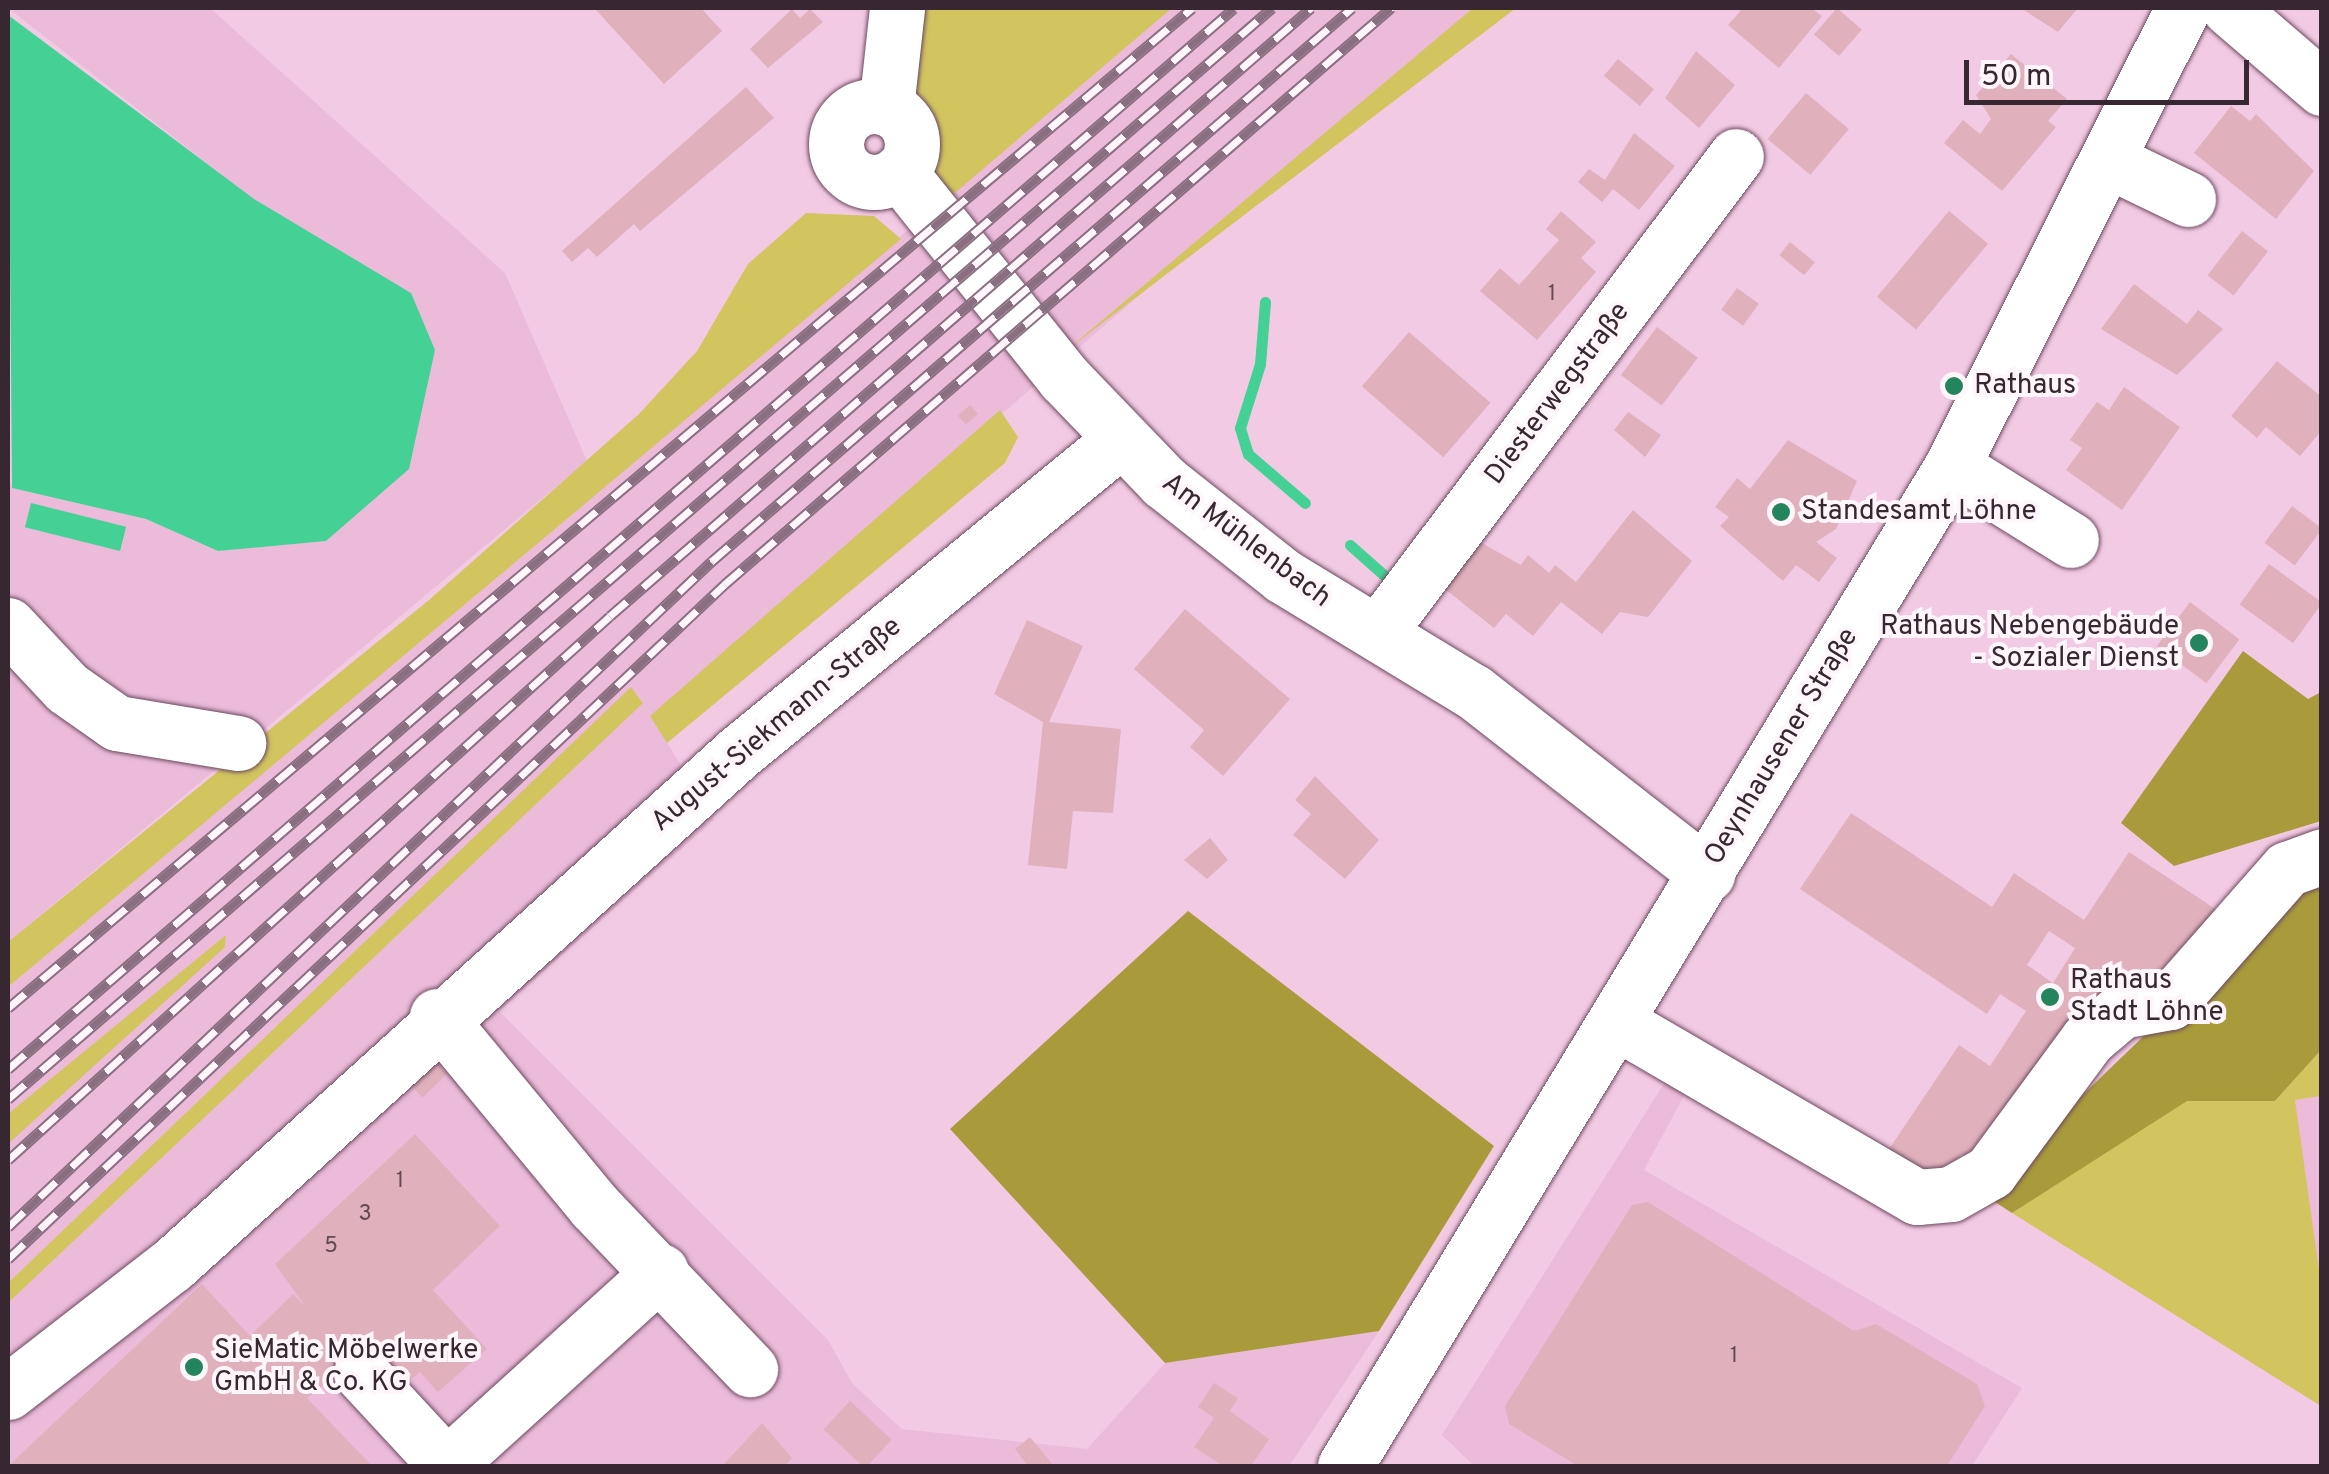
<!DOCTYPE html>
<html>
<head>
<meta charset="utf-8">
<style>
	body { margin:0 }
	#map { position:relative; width:2329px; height:1474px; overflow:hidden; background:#f3cae3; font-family:Overpass,sans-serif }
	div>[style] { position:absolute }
	.built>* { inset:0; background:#ebbbd9 }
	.green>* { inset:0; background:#d2c45f }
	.forest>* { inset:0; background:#a99b3b }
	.water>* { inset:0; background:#45d095; transform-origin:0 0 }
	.stream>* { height:11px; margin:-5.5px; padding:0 5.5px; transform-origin:5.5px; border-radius:5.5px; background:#45d095 }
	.building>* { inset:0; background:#e0b1bd; transform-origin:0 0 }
	.roads { filter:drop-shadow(0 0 2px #6c495f) drop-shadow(0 0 2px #6c495f) }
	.minor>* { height:55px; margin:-27.5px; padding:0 27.5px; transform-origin:27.5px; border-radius:27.5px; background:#fff }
	.minor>.ring { margin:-27.5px; padding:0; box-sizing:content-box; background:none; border:55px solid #fff; border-radius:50% }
	.major>* { height:55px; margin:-27.5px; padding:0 27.5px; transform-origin:27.5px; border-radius:27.5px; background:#fff }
	.rail>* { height:11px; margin-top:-5.5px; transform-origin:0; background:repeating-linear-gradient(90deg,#fff6fb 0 22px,#8a6f80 0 44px); box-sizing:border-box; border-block:2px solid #8a6f80 }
	.dots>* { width:28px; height:28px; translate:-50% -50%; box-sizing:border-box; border:5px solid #fff6fb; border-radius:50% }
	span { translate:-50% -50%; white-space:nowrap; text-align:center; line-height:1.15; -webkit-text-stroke:8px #fff6fb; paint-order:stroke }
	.number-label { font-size:22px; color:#604a54 }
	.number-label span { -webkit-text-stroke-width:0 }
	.poi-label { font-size:28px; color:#362731 }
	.left { translate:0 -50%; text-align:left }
	.right { translate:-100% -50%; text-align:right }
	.street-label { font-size:28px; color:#362731 }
	.frame { position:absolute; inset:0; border:10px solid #362731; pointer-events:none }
	.scale { position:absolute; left:1964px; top:60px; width:285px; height:45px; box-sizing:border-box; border:5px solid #362731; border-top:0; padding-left:12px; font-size:30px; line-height:35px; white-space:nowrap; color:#362731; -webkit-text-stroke:8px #fff6fb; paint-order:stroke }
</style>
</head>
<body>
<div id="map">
	<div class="built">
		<i style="clip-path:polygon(8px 8px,210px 8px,505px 273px,587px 461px,8px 942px,8px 476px,12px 488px,146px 519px,218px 551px,326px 541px,411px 293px,254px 200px)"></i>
		<i style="clip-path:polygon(1172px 8px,1473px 8px,651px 716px,714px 820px,499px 1011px,828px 1340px,852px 1383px,902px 1429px,1087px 1449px,1165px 1363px,1379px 1331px,1289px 1466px,8px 1466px,8px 1303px,643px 702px,631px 688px,8px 1283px,8px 987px)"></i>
		<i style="clip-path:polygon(1667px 1079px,1686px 1092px,1644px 1170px,2022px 1388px,1972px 1466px,1474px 1466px,1442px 1435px)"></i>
		<i style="clip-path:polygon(2321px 1096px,2321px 1284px,2316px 1285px,2295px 1100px)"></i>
	</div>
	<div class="green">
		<i style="clip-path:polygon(908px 8px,1172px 8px,943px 203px,924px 171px,925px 139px,908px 98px)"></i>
		<i style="clip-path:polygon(1473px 8px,1516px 8px,1067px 350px)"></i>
		<i style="clip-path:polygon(806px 213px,874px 216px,901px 239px,8px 987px,8px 942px,429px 600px,639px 414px,697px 351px,748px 264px)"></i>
		<i style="clip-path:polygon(1000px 410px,1018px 437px,1005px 463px,667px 743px,650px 716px)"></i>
		<i style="clip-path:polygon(631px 687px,643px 703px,8px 1303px,8px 1283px)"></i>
		<i style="clip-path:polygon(226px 935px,225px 947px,8px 1144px,8px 1114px)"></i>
		<i style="clip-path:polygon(2321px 1050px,2321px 1096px,2295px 1100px,2321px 1284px,2321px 1406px,2012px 1213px,2187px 1100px,2275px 1101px)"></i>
	</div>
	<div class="forest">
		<i style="clip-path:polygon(2243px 651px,2308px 699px,2321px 692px,2321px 821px,2174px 866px,2121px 823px)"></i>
		<i style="clip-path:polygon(2321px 881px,2321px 1050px,2275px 1101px,2187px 1101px,2012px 1213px,1981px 1193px,2291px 894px)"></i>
		<i style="clip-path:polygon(1188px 911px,1494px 1146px,1379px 1331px,1165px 1363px,950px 1129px)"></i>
	</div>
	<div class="water">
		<i style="clip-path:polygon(8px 15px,254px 199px,411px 293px,435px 350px,409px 469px,326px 541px,218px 551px,146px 519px,12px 488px)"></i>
		<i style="left:31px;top:503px;width:98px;height:25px;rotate:14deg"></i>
	</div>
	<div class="stream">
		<i style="left:1265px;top:302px;width:62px;rotate:94.6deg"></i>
		<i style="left:1260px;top:364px;width:67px;rotate:107.4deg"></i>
		<i style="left:1240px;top:428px;width:27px;rotate:73deg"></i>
		<i style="left:1248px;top:454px;width:75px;rotate:40.7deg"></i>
		<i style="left:1350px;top:545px;width:57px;rotate:41.5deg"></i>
	</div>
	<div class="building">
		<i style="clip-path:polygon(701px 8px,722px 31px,664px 84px,596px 10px)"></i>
		<i style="clip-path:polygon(1743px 8px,1811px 8px,1822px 16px,1779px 68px,1728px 25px)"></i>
		<i style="left:1837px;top:8px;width:33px;height:35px;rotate:41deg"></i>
		<i style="clip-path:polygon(2021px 8px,2078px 8px,2058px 32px)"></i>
		<i style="clip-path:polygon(792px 9px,800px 18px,810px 9px,823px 22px,768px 68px,750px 49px)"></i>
		<i style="clip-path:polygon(1696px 51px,1735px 85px,1699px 128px,1665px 98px)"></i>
		<i style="clip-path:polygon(2011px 54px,2067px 99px,2048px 121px,2056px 127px,2002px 191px,1944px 143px,1963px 120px,1980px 134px,1991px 119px,1976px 95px)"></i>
		<i style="left:1618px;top:59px;width:47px;height:22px;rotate:40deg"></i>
		<i style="clip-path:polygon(746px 87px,774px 118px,640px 231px,634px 224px,597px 257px,588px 248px,572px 262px,562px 251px)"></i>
		<i style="left:1806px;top:93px;width:56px;height:60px;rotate:40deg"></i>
		<i style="clip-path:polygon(2231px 106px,2250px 121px,2256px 114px,2314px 171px,2276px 219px,2194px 153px)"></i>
		<i style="clip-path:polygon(1634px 133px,1675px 166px,1639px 210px,1613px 189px,1602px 202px,1578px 182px,1589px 169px,1605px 180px)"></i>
		<i style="clip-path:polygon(1561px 211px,1596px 242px,1581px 258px,1596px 272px,1537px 340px,1480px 291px,1500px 268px,1519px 285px,1559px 240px,1546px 229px)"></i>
		<i style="left:1949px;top:211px;width:51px;height:112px;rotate:40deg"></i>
		<i style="left:2242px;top:231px;width:33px;height:56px;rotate:38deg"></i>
		<i style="left:1790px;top:242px;width:32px;height:17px;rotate:39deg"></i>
		<i style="clip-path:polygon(2134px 284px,2187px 324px,2198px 310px,2223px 329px,2177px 375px,2101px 329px)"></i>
		<i style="left:1737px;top:288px;width:27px;height:27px;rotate:36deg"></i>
		<i style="left:1657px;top:327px;width:51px;height:60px;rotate:37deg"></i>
		<i style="left:1409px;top:332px;width:108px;height:72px;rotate:41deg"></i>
		<i style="clip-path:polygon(2277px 361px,2322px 397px,2322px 430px,2300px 456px,2266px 427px,2257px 438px,2231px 416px)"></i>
		<i style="clip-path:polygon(2124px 387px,2180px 427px,2122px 510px,2066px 470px,2082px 448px,2070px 440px,2083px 421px,2097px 402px,2109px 410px)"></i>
		<i style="left:970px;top:405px;width:12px;height:16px;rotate:48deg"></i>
		<i style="clip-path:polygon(1628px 412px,1661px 435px,1645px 457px,1614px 430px)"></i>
		<i style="clip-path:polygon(1788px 440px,1857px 481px,1836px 529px,1816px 542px,1837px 558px,1819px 582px,1796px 565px,1783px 581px,1720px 526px,1729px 517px,1715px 507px,1737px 478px,1750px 489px)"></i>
		<i style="left:2292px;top:506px;width:38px;height:46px;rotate:37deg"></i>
		<i style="clip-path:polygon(1633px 510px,1692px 561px,1648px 617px,1620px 612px,1602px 634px,1561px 602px,1533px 636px,1506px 614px,1494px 628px,1441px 586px,1478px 541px,1521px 565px,1528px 555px,1549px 573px,1555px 565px,1576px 582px)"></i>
		<i style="left:2269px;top:564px;width:66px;height:50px;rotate:36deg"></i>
		<i style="left:2190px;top:602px;width:62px;height:55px;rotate:37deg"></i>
		<i style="clip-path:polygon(1185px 609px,1290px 699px,1223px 776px,1190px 747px,1204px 730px,1134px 669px)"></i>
		<i style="clip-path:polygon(1027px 620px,1083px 646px,1049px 722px,1121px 729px,1113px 813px,1073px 811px,1067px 869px,1028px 865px,1043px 722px,994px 694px)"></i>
		<i style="clip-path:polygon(1315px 776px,1379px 840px,1345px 879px,1293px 835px,1311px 814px,1295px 800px)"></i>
		<i style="clip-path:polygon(evenodd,1851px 813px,1992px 907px,2014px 873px,2084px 920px,2129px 852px,2226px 916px,2170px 999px,2119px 965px,1982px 1167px,1962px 1154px,1941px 1183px,1889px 1149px,1959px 1045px,1990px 1066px,2026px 1011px,2000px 994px,1987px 1014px,1800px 889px,1851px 813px,2049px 931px,2075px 948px,2053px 983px,2027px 965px,2049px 931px)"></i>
		<i style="clip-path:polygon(1210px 838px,1228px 860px,1207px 879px,1184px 860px)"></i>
		<i style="left:422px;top:1048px;width:36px;height:34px;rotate:46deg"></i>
		<i style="clip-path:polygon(415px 1134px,500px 1226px,433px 1290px,487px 1349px,438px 1392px,420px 1372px,407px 1383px,373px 1346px,307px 1398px,372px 1466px,8px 1466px,202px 1284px,250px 1336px,293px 1294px,305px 1306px,275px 1264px)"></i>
		<i style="clip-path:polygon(1648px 1202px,1854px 1331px,1876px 1324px,1977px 1384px,1985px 1406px,1947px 1466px,1578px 1466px,1509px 1424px,1505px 1406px,1632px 1205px)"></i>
		<i style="clip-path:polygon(1214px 1383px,1238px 1398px,1230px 1411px,1269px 1439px,1251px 1466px,1223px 1466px,1194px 1447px,1214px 1418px,1198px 1407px)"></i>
		<i style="left:850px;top:1401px;width:57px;height:39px;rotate:43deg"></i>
		<i style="clip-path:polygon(762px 1423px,792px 1458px,785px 1466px,722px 1466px)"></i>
		<i style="clip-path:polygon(1030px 1437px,1053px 1465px,1051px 1466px,1028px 1466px,1015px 1449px)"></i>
	</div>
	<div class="roads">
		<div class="minor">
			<i style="left:2229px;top:8px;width:123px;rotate:40.7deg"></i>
			<i class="ring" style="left:836px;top:106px;width:21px;height:21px"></i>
			<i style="left:886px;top:108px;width:101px;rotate:-83.7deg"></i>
			<i style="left:2107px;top:160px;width:90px;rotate:25.7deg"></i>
			<i style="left:899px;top:172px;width:264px;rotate:51.3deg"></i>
			<i style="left:1064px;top:378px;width:144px;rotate:46.1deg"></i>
			<i style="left:1164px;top:482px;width:152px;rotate:38.3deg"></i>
			<i style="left:1283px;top:576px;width:223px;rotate:31.3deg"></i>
			<i style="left:1474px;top:692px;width:296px;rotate:38deg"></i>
			<i style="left:1952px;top:466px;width:140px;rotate:31.9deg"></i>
			<i style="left:8px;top:625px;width:86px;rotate:46.9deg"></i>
			<i style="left:67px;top:688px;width:61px;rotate:35deg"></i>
			<i style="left:117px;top:723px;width:123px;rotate:9.4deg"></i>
			<i style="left:1379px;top:631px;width:594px;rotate:-53.07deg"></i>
			<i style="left:437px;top:1016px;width:246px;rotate:50.4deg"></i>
			<i style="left:594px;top:1206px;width:226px;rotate:46.3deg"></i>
			<i style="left:1616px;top:1022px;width:348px;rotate:30.2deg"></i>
			<i style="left:1917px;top:1197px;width:34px;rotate:-5deg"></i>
			<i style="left:1951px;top:1194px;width:45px;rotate:-29.4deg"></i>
			<i style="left:1990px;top:1172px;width:165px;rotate:-53.6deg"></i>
			<i style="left:2088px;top:1039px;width:43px;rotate:-40.3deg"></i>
			<i style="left:2121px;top:1011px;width:50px;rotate:-10.4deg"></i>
			<i style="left:2170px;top:1002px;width:177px;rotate:-48.7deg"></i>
			<i style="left:2287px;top:869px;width:37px;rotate:-20deg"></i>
			<i style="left:361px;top:1373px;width:127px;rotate:47.2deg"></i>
			<i style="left:8px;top:1392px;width:207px;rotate:-37.8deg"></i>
			<i style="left:172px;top:1265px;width:765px;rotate:-42.14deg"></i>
			<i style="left:739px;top:752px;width:494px;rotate:-39.3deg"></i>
			<i style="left:446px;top:1466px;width:290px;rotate:-42.2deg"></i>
		</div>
		<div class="major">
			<i style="left:1345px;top:1466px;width:1170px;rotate:-58.74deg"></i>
			<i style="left:1952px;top:466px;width:513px;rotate:-63.24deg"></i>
		</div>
	</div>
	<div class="rail">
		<i style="left:8px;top:1008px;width:1550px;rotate:-40.18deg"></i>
		<i style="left:8px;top:1069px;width:1621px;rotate:-40.87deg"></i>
		<i style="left:8px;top:1099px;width:1670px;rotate:-40.8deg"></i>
		<i style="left:8px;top:1160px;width:811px;rotate:-42.1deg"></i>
		<i style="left:610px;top:616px;width:928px;rotate:-40.94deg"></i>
		<i style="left:8px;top:1227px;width:969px;rotate:-43.41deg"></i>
		<i style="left:712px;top:561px;width:846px;rotate:-40.83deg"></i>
		<i style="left:8px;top:1259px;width:985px;rotate:-43.27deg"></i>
		<i style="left:725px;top:584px;width:881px;rotate:-40.86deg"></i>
	</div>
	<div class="dots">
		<i style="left:1954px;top:386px;background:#24845d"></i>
		<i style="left:1781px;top:512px;background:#24845d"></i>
		<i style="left:2199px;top:643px;background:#24845d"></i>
		<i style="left:2050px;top:997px;background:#24845d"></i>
		<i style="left:194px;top:1367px;background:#24845d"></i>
	</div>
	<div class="number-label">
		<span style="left:1552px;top:295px">1</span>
		<span style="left:400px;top:1182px">1</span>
		<span style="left:365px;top:1215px">3</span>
		<span style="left:331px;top:1247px">5</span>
		<span style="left:1734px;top:1357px">1</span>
	</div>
	<div class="poi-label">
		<span class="left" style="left:1974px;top:386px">Rathaus</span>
		<span class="left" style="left:1801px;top:512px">Standesamt Löhne</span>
		<span class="right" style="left:2179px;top:643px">Rathaus Nebengebäude<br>- Sozialer Dienst</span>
		<span class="left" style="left:2070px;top:997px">Rathaus<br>Stadt Löhne</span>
		<span class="left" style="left:214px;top:1367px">SieMatic Möbelwerke<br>GmbH &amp; Co. KG</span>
	</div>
	<div class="street-label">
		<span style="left:1558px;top:394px;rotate:-53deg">Diesterwegstraße</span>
		<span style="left:1246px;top:541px;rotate:37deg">Am Mühlenbach</span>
		<span style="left:777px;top:725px;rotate:-40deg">August-Siekmann-Straße</span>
		<span style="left:1782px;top:747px;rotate:-59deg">Oeynhausener Straße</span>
	</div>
	<div class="frame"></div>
	<div class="scale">50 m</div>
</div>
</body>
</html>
